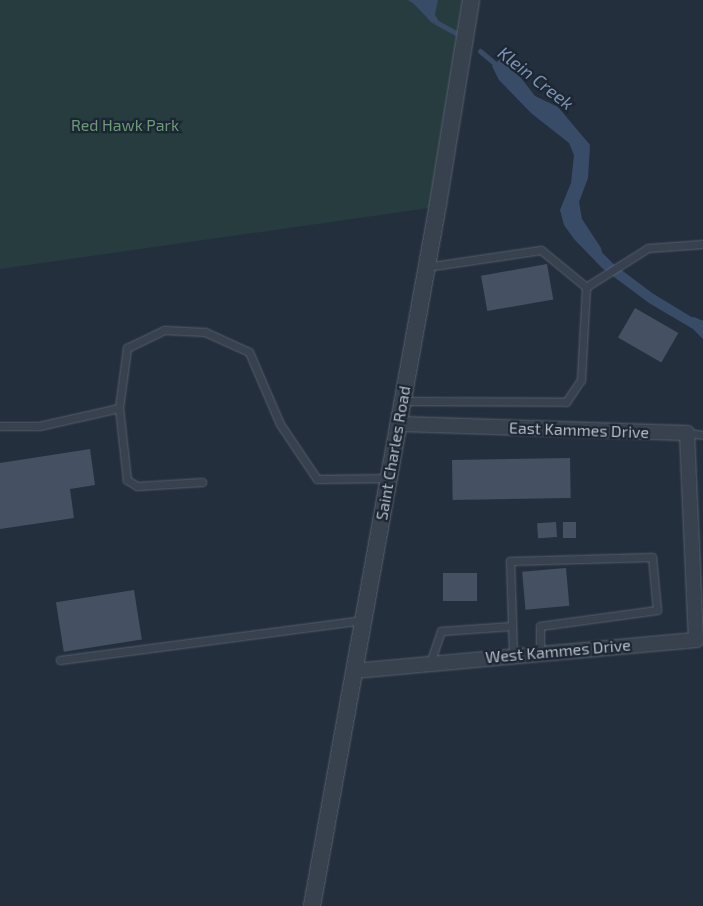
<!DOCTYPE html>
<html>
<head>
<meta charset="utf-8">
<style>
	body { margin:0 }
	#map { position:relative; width:703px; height:906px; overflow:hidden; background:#242f3e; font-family:"Exo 2",sans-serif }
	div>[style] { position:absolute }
	.green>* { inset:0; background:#263c3f }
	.water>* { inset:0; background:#394c67 }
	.stream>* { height:5px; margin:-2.5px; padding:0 2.5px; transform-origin:2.5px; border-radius:2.5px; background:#394c67 }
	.building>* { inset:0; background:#455162; transform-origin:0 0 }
	.roads { filter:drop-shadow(0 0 1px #565f6c) drop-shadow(0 0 1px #565f6c) }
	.service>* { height:7px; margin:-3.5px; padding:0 3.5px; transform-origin:3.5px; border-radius:3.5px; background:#38414e }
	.minor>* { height:14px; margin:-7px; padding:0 7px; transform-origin:7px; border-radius:7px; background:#38414e }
	.tertiary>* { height:16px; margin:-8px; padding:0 8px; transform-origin:8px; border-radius:8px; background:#38414e }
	span { translate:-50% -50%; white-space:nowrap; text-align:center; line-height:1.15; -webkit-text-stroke:4.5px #1d2633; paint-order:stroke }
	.park-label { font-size:16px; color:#6b9a76 }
	.street-label { font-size:16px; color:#b4bcc9 }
	.water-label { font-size:18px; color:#7c92b1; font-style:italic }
</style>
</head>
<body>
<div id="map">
	<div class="green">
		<i style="clip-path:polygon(0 0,470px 0,436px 207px,0 269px)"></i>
	</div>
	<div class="water">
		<i style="clip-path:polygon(408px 0,438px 0,433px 24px,414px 4px)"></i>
		<i style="clip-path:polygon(504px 56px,535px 96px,558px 107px,590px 145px,588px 178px,579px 202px,582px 219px,601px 248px,605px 263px,611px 262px,652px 293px,703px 324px,703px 339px,693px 329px,649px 303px,602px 268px,574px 239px,564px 225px,560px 210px,571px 183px,574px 155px,569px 143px,531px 113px,499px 80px,492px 66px)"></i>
	</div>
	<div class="stream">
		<i style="left:431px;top:13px;width:10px;rotate:61deg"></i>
		<i style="left:436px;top:22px;width:25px;rotate:29deg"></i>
		<i style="left:480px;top:51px;width:25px;rotate:40deg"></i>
		<i style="left:597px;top:251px;width:17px;rotate:45deg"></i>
		<i style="left:693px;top:319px;width:11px;rotate:22deg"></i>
	</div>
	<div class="building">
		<i style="left:547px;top:264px;width:36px;height:67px;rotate:80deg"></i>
		<i style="left:635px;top:308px;width:50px;height:34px;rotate:30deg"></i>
		<i style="clip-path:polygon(90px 449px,95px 485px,70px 489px,74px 518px,0 529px,0 463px)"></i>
		<i style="left:570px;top:458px;width:40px;height:118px;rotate:89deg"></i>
		<i style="left:556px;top:522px;width:15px;height:19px;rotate:86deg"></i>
		<i style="left:563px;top:522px;width:13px;height:16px"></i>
		<i style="left:566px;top:568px;width:38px;height:44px;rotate:85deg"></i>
		<i style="left:477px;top:573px;width:28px;height:34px;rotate:90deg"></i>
		<i style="left:134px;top:590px;width:50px;height:79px;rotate:81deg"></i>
	</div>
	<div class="roads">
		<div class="service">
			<i style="left:426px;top:267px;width:116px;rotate:-8.4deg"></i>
			<i style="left:541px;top:250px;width:58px;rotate:39.4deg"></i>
			<i style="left:586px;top:287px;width:73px;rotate:-32.2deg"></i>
			<i style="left:648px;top:248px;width:55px;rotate:-4.2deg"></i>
			<i style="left:402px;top:401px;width:164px;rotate:0.3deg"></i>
			<i style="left:566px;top:402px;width:27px;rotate:-56deg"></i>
			<i style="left:581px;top:380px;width:93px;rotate:-86.9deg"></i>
			<i style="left:0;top:426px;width:39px"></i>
			<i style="left:39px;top:426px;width:82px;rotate:-12.7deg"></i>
			<i style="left:687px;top:433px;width:16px;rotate:7deg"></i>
			<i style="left:202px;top:482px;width:65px;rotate:176.5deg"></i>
			<i style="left:137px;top:486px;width:12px;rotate:-149deg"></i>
			<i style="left:127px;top:480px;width:72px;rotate:-96.3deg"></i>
			<i style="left:119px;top:408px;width:61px;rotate:-82.4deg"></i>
			<i style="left:127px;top:348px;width:41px;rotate:-25.9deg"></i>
			<i style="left:164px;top:330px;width:41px;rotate:2.8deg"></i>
			<i style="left:205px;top:332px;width:48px;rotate:24.4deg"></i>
			<i style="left:249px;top:352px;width:78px;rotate:66.7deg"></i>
			<i style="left:280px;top:424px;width:66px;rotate:56.1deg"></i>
			<i style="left:317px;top:479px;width:72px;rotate:-0.8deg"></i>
			<i style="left:513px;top:654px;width:93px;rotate:-91.8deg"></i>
			<i style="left:510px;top:561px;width:142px;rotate:-1.6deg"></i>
			<i style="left:652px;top:557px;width:53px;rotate:84.6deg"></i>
			<i style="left:657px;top:610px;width:118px;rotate:172.2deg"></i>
			<i style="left:540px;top:626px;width:26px;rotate:90deg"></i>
			<i style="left:60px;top:660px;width:306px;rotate:-7.5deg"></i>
			<i style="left:430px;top:663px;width:34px;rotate:-71deg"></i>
			<i style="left:441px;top:631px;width:71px;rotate:-4deg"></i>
		</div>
		<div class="minor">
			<i style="left:354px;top:671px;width:343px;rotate:-5.2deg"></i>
			<i style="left:696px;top:640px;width:207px;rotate:-92.5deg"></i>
			<i style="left:687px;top:433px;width:288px;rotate:-178.2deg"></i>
		</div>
		<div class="tertiary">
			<i style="left:312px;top:906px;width:713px;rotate:-79.82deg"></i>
			<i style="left:438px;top:204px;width:207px;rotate:-80.8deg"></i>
		</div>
	</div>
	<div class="park-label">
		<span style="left:125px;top:125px">Red Hawk Park</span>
	</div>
	<div class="street-label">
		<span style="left:579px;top:430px;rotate:2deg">East Kammes Drive</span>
		<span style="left:393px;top:453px;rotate:-80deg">Saint Charles Road</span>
		<span style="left:558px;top:651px;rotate:-5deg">West Kammes Drive</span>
	</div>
	<div class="water-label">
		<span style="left:536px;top:78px;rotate:38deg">Klein Creek</span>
	</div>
</div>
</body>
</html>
